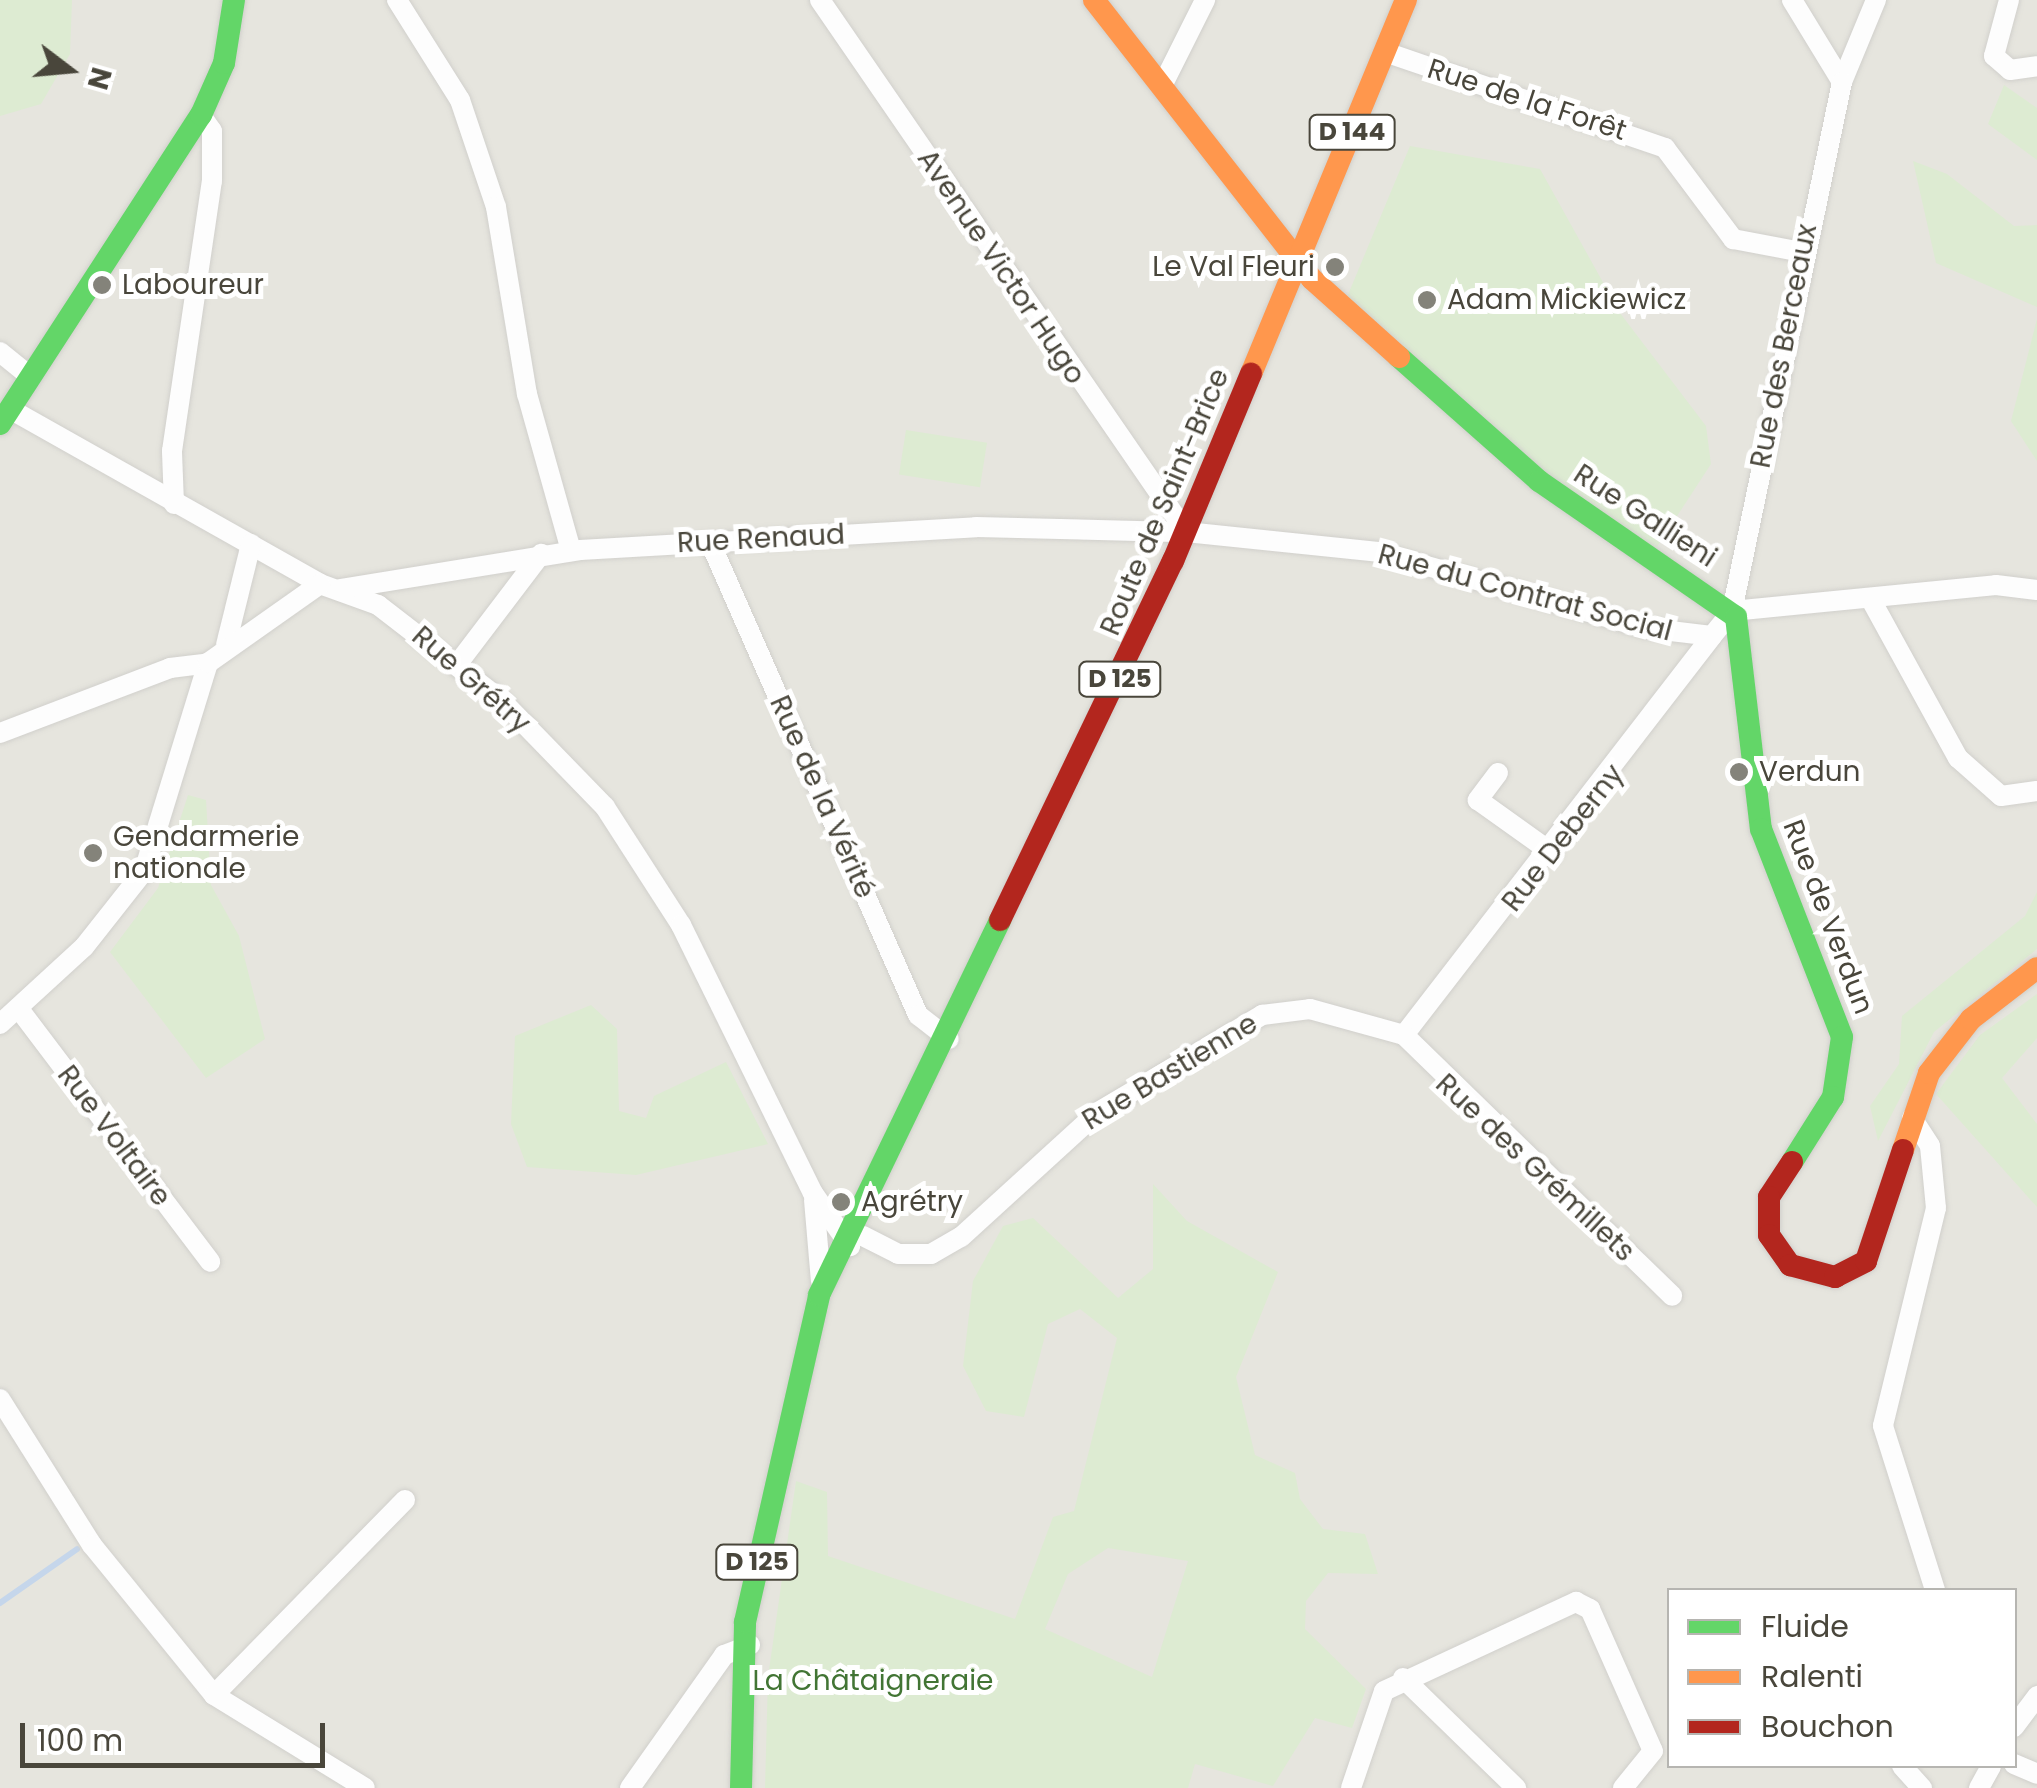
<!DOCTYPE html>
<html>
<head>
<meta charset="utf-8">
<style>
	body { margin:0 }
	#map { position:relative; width:2037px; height:1788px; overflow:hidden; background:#f3f3ef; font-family:Poppins,sans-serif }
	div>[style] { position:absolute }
	.residential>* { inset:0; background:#e6e5de }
	.green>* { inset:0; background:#ddebd2; transform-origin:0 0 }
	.stream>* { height:6px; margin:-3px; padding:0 3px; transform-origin:3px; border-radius:3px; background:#c5d6eb }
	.roads { filter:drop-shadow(0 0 2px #d1d0cc) drop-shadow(0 0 2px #d1d0cc) }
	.street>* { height:20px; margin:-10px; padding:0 10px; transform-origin:10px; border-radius:10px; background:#fdfdfd }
	.fast>* { height:22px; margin:-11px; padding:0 11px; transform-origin:11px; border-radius:11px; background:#63d668 }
	.slow>* { height:22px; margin:-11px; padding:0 11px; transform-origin:11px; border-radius:11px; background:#ff974d }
	.jam>* { height:22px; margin:-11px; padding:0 11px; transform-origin:11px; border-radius:11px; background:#b3261e }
	.dots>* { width:28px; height:28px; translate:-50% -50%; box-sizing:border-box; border:5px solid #fff; border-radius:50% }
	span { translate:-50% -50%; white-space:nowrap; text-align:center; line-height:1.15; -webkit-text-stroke:10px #fff; paint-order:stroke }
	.shield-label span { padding:2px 8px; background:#fff; border:2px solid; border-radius:8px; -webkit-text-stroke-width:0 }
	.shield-label { font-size:25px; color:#49463b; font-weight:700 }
	.street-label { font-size:28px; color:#49463b }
	.poi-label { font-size:28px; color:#49463b }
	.right { translate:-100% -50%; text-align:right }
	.left { translate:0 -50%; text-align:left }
	.park-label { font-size:28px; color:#427534 }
	.legend { position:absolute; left:1667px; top:1588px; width:350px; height:180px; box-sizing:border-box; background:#fff; border:2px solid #b6b5b1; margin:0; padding:12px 18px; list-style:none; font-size:30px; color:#49463b }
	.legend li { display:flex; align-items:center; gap:20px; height:50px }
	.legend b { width:50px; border:2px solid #b6b5b1 }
	.north { position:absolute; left:20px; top:20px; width:100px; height:100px; -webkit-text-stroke:8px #fff; paint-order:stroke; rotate:106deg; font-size:28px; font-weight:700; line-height:40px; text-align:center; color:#49463b }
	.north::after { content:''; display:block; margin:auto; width:35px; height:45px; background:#49463b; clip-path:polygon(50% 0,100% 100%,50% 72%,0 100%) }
	.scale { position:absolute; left:20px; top:1723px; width:305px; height:45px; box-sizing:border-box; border:5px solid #49463b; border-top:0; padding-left:12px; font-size:30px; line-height:35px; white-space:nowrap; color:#49463b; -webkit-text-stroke:8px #fff; paint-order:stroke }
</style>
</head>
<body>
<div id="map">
	<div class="residential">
		<i style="clip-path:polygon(evenodd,0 0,2037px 0,2037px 1788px,0 1788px,0 0,1670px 1590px,2014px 1590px,2014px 1766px,1670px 1766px,1670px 1590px)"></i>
	</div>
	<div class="green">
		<i style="clip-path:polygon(0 0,72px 0,70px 54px,41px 104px,0 116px)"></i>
		<i style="clip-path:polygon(2004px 85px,2037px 108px,2037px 160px,1988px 124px)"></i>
		<i style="clip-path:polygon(1410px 146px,1540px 169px,1620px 313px,1706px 426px,1711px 464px,1653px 553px,1549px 478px,1347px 297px)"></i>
		<i style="clip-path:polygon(1913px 161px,1947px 174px,2014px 226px,2037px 225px,2037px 307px,1936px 263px)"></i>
		<i style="clip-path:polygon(2037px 319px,2037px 461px,2011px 421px)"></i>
		<i style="left:906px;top:430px;width:82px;height:45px;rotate:9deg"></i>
		<i style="clip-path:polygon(188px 795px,206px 800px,211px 885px,239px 936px,265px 1039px,206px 1078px,110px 952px,158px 888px)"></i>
		<i style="clip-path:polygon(2037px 892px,2037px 949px,1934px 1032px,1878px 1141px,1870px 1106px,1899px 1064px,1902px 1016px,2025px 916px)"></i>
		<i style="clip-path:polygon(2037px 994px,2037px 1038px,2002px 1078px,2037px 1124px,2037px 1207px,1936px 1094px,1980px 1035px)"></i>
		<i style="clip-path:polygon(591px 1005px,617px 1029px,619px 1111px,646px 1118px,654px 1096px,726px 1062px,768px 1144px,636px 1175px,527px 1167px,511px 1124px,515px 1036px)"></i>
		<i style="clip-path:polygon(evenodd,1153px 1184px,1187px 1221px,1278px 1272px,1236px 1377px,1255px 1455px,1295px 1473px,1300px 1499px,1323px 1529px,1365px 1534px,1378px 1574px,1328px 1573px,1306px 1601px,1305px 1629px,1366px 1689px,1352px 1728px,1315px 1718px,1273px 1786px,1195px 1764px,1188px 1788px,765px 1788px,768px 1677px,796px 1481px,827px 1492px,828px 1556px,1015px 1619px,1053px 1517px,1074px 1511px,1117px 1338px,1080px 1309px,1048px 1324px,1024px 1417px,986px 1411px,963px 1366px,973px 1281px,1003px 1226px,1033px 1218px,1118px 1298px,1153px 1269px,1153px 1184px,1108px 1548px,1188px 1561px,1152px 1677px,1045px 1629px,1068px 1574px,1108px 1548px)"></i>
	</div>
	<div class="stream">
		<i style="left:0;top:1603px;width:94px;rotate:-35deg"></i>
	</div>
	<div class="roads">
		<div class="street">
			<i style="left:397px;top:0;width:118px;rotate:57.8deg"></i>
			<i style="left:460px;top:100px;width:113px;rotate:71.4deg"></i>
			<i style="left:496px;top:207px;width:190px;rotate:80.6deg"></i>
			<i style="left:527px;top:394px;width:163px;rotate:74.3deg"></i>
			<i style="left:820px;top:0;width:646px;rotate:55.47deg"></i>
			<i style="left:1792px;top:0;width:96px;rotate:58.6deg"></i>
			<i style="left:1842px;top:82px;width:89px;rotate:-67.5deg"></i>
			<i style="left:2009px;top:0;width:58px;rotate:105deg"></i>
			<i style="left:1994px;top:56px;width:21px;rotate:41deg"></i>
			<i style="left:2010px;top:70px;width:27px;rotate:-8deg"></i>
			<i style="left:1385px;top:52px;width:296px;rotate:18.9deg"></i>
			<i style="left:1665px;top:148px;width:114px;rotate:53.2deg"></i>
			<i style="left:1733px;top:239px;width:70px;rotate:10.7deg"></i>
			<i style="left:1163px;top:84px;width:94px;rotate:-63.4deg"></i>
			<i style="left:0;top:352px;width:40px;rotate:39deg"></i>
			<i style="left:10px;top:409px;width:356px;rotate:29.4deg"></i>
			<i style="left:320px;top:584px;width:62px;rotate:19.9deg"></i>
			<i style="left:378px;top:605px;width:155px;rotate:37.7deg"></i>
			<i style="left:501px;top:700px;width:149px;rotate:45.8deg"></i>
			<i style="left:605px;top:807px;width:140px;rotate:57.2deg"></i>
			<i style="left:681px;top:925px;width:299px;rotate:63.8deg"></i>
			<i style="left:813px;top:1193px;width:65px;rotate:55.1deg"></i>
			<i style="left:174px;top:504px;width:53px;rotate:-92.2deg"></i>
			<i style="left:172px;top:451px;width:273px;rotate:-81.6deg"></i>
			<i style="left:212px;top:181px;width:50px;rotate:-90deg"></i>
			<i style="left:212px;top:131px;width:19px;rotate:-125deg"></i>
			<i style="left:710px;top:542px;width:517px;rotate:66.26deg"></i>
			<i style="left:918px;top:1015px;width:39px;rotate:38deg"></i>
			<i style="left:340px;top:589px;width:243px;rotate:-9.2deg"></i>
			<i style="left:580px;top:550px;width:397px;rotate:-3.3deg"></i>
			<i style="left:976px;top:527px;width:210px;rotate:1.4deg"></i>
			<i style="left:1186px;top:532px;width:193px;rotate:5.9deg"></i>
			<i style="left:1378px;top:552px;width:278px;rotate:15.9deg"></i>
			<i style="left:1645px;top:628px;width:67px;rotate:6.8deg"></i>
			<i style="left:1712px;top:636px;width:32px;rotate:-51deg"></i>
			<i style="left:1732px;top:611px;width:540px;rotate:-78.25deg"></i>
			<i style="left:1870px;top:598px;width:183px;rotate:61.2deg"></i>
			<i style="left:1958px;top:758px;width:57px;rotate:41.5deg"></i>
			<i style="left:2001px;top:796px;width:36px;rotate:-8deg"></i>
			<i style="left:1732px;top:611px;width:265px;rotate:-5.6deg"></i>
			<i style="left:1996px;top:585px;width:41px;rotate:7deg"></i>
			<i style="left:226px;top:645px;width:104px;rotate:-76.1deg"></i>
			<i style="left:459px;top:662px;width:136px;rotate:-52.8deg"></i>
			<i style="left:0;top:733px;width:182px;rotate:-20.9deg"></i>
			<i style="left:170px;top:668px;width:38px;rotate:-7deg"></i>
			<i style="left:1498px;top:773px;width:34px;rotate:127deg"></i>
			<i style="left:1478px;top:800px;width:91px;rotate:35.6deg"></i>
			<i style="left:19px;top:1009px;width:317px;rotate:52.9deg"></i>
			<i style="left:0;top:1024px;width:114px;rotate:-42.5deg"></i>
			<i style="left:84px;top:947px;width:97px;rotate:-51.7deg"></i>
			<i style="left:144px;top:871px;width:218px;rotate:-72.9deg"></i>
			<i style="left:208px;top:663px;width:137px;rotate:-35.2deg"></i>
			<i style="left:1404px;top:1035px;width:504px;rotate:-52.33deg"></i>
			<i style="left:1404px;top:1035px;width:374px;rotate:44.2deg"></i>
			<i style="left:1912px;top:1118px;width:33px;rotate:57deg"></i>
			<i style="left:1930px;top:1146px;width:62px;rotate:84.5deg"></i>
			<i style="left:1936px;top:1208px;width:224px;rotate:103.7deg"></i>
			<i style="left:1883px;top:1426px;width:172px;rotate:72.4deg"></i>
			<i style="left:814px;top:1200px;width:81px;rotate:85.1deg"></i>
			<i style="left:863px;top:1236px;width:39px;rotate:27deg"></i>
			<i style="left:898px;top:1254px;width:33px"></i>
			<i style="left:931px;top:1254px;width:34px;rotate:-30deg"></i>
			<i style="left:961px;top:1237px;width:185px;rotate:-42.4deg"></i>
			<i style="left:1098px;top:1112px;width:191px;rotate:-30.6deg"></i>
			<i style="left:1262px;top:1015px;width:48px;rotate:-7.1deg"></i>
			<i style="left:1310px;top:1009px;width:98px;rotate:15.5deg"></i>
			<i style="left:0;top:1399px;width:173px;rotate:57.8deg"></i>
			<i style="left:92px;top:1545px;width:193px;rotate:50.9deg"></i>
			<i style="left:214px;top:1695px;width:177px;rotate:31.6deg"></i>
			<i style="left:1403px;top:1678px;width:158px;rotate:44.2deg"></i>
			<i style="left:214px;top:1695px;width:273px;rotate:-45.6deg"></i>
			<i style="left:2014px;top:1727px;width:39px;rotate:-53deg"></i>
			<i style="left:2014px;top:1764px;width:25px;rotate:23deg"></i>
			<i style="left:1902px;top:1766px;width:30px;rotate:48deg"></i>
			<i style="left:630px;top:1788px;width:163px;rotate:-54.7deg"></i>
			<i style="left:724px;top:1655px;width:28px;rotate:-21deg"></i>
			<i style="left:1351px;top:1788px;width:102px;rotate:-71.2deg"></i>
			<i style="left:1384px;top:1691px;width:212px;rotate:-24.9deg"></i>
			<i style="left:1576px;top:1602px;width:16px;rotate:27deg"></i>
			<i style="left:1590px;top:1609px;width:155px;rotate:66.1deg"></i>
			<i style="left:1653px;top:1751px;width:48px;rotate:129deg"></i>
			<i style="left:1979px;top:1788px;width:25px;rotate:-61deg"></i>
		</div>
		<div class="fast">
			<i style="left:1399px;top:357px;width:187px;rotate:41.5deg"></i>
			<i style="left:1539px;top:481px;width:239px;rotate:34.6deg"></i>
			<i style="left:1736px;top:617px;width:213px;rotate:83.3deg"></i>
			<i style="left:1761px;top:829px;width:223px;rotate:68.7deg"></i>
			<i style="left:1842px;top:1037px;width:61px;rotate:98.5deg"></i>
			<i style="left:1833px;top:1097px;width:77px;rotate:122.2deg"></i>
			<i style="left:0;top:424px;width:369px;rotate:-57deg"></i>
			<i style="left:201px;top:115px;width:57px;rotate:-66.1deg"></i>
			<i style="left:224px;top:63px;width:64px;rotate:-81deg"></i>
			<i style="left:741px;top:1788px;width:166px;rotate:-88.6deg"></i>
			<i style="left:745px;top:1622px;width:335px;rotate:-77.2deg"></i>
			<i style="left:819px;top:1295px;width:416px;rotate:-64.2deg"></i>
		</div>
		<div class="slow">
			<i style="left:1094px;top:0;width:354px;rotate:52deg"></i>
			<i style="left:1312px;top:279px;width:117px;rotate:41.9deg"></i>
			<i style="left:1251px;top:374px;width:405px;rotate:-67.5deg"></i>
			<i style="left:1903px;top:1150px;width:81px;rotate:-71.3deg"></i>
			<i style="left:1929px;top:1073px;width:68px;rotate:-52.1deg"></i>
			<i style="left:1971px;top:1019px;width:83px;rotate:-37.7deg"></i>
		</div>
		<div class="jam">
			<i style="left:1000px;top:920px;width:399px;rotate:-64.3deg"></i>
			<i style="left:1173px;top:561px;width:203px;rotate:-67.4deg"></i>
			<i style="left:1792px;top:1162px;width:42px;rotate:123.3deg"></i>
			<i style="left:1769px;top:1197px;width:38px;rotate:90deg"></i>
			<i style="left:1769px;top:1235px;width:37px;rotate:55deg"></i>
			<i style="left:1790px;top:1265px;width:47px;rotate:14.9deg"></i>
			<i style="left:1835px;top:1277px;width:35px;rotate:-27deg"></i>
			<i style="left:1866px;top:1261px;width:117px;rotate:-71.6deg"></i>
		</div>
	</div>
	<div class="dots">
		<i style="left:1335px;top:267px;background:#84837a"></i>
		<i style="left:102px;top:285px;background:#84837a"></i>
		<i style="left:1427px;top:300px;background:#84837a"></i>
		<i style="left:1739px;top:772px;background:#84837a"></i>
		<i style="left:93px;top:853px;background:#84837a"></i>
		<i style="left:841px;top:1202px;background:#84837a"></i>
	</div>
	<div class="shield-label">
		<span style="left:1352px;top:132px">D 144</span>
		<span style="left:1120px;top:679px">D 125</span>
		<span style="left:757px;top:1562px">D 125</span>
	</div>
	<div class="street-label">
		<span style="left:1527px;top:100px;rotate:18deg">Rue de la Forêt</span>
		<span style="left:1001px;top:267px;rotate:56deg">Avenue Victor Hugo</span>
		<span style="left:1784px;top:346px;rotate:-79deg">Rue des Berceaux</span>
		<span style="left:1165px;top:502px;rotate:-67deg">Route de Saint-Brice</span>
		<span style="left:1645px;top:516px;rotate:33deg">Rue Gallieni</span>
		<span style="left:761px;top:539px;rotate:-3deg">Rue Renaud</span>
		<span style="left:1525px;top:593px;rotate:15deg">Rue du Contrat Social</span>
		<span style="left:471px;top:680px;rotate:41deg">Rue Grétry</span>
		<span style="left:822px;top:797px;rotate:66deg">Rue de la Vérité</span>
		<span style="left:1563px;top:838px;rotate:-52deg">Rue Deberny</span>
		<span style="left:1828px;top:917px;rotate:69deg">Rue de Verdun</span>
		<span style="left:1170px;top:1072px;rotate:-31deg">Rue Bastienne</span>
		<span style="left:114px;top:1136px;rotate:53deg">Rue Voltaire</span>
		<span style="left:1535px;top:1168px;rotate:43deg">Rue des Grémillets</span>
	</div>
	<div class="poi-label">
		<span class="right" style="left:1315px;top:267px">Le Val Fleuri</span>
		<span class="left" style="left:122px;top:285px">Laboureur</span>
		<span class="left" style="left:1447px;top:300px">Adam Mickiewicz</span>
		<span class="left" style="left:1759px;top:772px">Verdun</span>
		<span class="left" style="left:113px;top:853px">Gendarmerie<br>nationale</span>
		<span class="left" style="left:861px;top:1202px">Agrétry</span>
	</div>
	<div class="park-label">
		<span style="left:873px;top:1681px">La Châtaigneraie</span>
	</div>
	<ul class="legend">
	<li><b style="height:12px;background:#63d668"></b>Fluide</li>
	<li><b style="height:12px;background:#ff974d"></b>Ralenti</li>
	<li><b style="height:12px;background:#b3261e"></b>Bouchon</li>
	</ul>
	<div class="north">N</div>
	<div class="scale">100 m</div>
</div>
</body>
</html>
